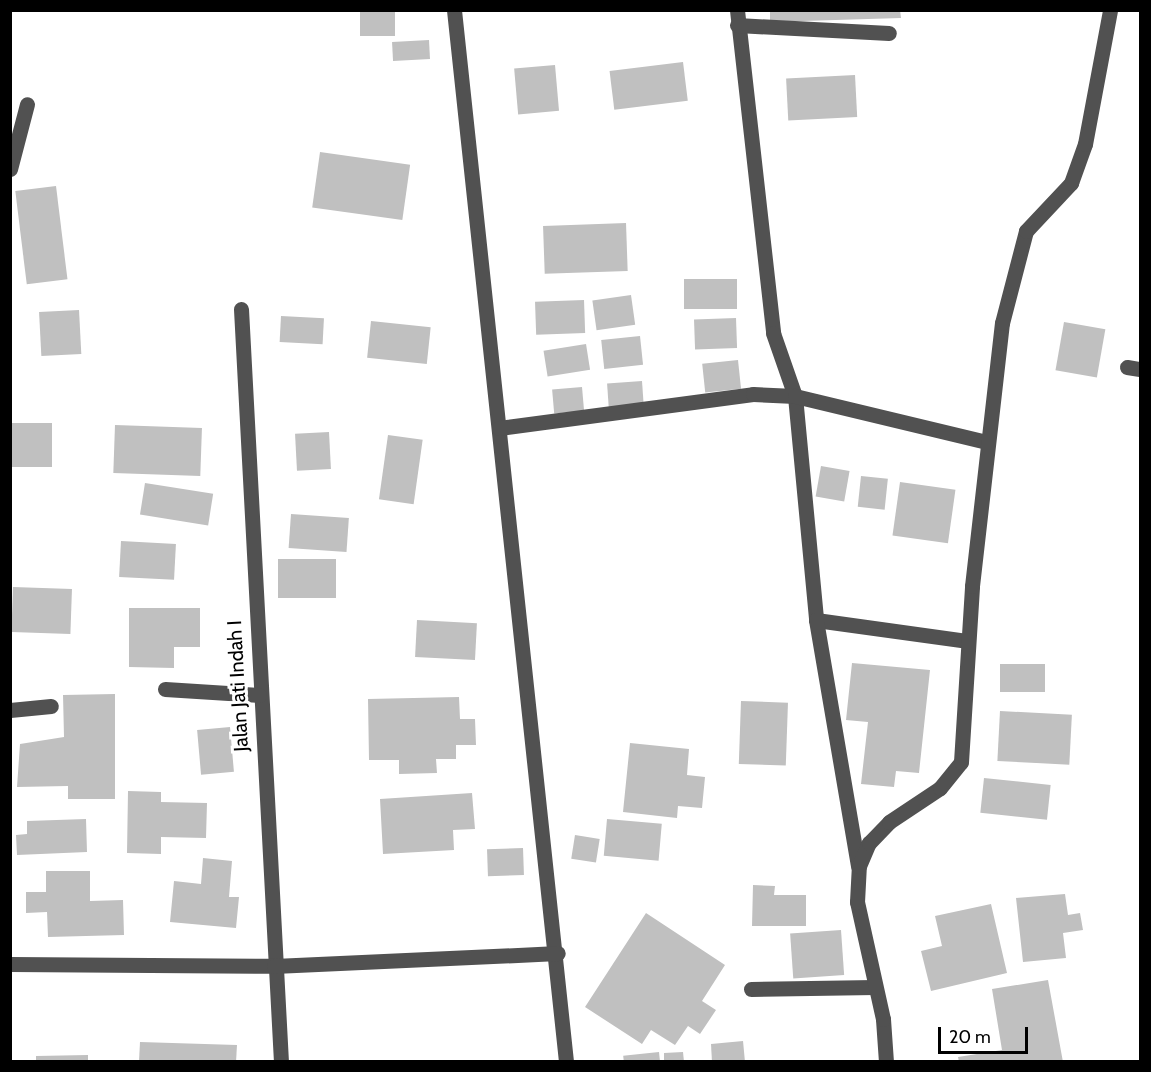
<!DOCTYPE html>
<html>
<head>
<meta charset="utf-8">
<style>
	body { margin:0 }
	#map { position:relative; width:1151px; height:1072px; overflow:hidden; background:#fff; font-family:Cabin,sans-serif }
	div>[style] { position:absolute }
	.building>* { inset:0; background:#c0c0c0; transform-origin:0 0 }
	.minor>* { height:15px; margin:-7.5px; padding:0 7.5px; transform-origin:7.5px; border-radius:7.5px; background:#515151 }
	span { translate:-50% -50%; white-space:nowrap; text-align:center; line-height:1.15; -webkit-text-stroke:6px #fff; paint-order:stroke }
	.street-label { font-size:20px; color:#000 }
	.frame { position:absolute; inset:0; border:12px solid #000; pointer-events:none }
	.scale { position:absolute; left:938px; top:1027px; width:90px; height:27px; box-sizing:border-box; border:3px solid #000; border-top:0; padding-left:8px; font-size:18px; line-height:21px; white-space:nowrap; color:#000; -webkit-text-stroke:4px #fff; paint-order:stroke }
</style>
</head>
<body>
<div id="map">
	<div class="building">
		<i style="left:360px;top:10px;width:35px;height:26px"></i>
		<i style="clip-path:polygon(770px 10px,900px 10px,901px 18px,770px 22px)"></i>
		<i style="left:429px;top:40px;width:19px;height:37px;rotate:87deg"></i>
		<i style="left:683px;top:62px;width:39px;height:74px;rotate:83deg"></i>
		<i style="left:555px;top:65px;width:46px;height:41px;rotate:85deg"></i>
		<i style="left:855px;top:75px;width:42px;height:69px;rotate:87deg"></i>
		<i style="left:320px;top:152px;width:91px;height:56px;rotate:8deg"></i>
		<i style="left:56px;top:186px;width:94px;height:41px;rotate:83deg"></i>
		<i style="left:626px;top:223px;width:48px;height:83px;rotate:88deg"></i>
		<i style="left:737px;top:279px;width:30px;height:53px;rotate:90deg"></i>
		<i style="left:631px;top:295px;width:30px;height:39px;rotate:82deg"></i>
		<i style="left:584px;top:300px;width:33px;height:49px;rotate:88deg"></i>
		<i style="left:79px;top:310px;width:44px;height:40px;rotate:87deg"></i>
		<i style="left:281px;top:316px;width:43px;height:26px;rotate:3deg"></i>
		<i style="left:736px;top:318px;width:30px;height:42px;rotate:88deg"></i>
		<i style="left:371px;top:321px;width:60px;height:37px;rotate:6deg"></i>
		<i style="left:1064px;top:322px;width:42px;height:49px;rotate:10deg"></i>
		<i style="left:640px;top:336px;width:29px;height:39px;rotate:84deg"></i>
		<i style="left:586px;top:344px;width:26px;height:43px;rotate:81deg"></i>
		<i style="left:738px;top:360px;width:29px;height:36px;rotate:84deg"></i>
		<i style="left:642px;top:381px;width:26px;height:35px;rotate:86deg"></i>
		<i style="left:582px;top:387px;width:24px;height:30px;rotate:85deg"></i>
		<i style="left:10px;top:423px;width:42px;height:44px"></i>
		<i style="left:115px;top:425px;width:87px;height:48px;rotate:2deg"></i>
		<i style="left:329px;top:432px;width:37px;height:34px;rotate:87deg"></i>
		<i style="left:388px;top:435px;width:35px;height:65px;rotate:8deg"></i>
		<i style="left:821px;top:466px;width:29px;height:31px;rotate:10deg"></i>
		<i style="left:861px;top:476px;width:27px;height:31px;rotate:6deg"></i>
		<i style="left:900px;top:482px;width:56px;height:54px;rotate:8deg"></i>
		<i style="left:145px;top:483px;width:69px;height:32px;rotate:9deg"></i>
		<i style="left:291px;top:514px;width:58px;height:34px;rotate:4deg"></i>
		<i style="left:121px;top:541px;width:55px;height:36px;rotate:3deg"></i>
		<i style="left:278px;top:559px;width:58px;height:39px"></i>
		<i style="left:13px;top:587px;width:59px;height:45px;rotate:2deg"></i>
		<i style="clip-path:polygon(129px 608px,200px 608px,200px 647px,174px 647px,174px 668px,129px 667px)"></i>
		<i style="left:417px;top:620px;width:60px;height:37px;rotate:3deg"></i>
		<i style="clip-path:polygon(852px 663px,930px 670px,919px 773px,896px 771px,894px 787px,861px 784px,868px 722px,846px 720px)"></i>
		<i style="left:1000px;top:664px;width:45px;height:28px"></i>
		<i style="clip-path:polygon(115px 694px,115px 799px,68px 799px,68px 786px,17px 787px,20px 744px,64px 737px,63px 695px)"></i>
		<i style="clip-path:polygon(459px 697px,460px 719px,475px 719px,476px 745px,456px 745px,456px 759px,436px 759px,437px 773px,399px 774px,399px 760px,369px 760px,368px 699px)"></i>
		<i style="left:741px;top:701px;width:47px;height:63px;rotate:2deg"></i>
		<i style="left:1000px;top:711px;width:72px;height:50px;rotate:3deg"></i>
		<i style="left:230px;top:727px;width:45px;height:33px;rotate:85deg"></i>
		<i style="clip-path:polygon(630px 743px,689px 749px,687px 775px,705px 777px,702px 808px,678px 806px,677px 818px,623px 812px)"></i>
		<i style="left:984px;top:778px;width:67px;height:35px;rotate:6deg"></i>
		<i style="clip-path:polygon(128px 791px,161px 792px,161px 802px,207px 803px,206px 838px,161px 837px,161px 854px,127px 853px)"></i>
		<i style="clip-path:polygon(472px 793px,475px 829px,453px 830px,454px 850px,383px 854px,380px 799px)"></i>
		<i style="clip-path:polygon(86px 819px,87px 852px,17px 855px,16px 835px,27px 834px,27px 821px)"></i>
		<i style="left:607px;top:819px;width:55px;height:37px;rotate:5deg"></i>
		<i style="left:575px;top:835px;width:25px;height:24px;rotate:9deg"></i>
		<i style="left:523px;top:848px;width:27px;height:36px;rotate:88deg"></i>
		<i style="clip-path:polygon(203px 858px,232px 861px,229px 897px,239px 897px,236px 928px,170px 922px,174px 881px,201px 884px)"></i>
		<i style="clip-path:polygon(46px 871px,90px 871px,90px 901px,123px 900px,124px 935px,48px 937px,47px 912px,26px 913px,26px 892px,46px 892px)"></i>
		<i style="clip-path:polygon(753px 885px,775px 886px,774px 895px,806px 895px,806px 926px,752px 926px)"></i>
		<i style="clip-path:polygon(1065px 894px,1068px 915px,1080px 913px,1083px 930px,1063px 933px,1066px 958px,1023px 962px,1016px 898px)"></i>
		<i style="clip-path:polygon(991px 904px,1007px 973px,931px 991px,921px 951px,942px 946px,935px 916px)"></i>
		<i style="clip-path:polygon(646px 913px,725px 965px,702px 1001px,716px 1010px,700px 1034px,688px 1026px,675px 1045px,651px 1030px,642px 1044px,585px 1007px)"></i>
		<i style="left:841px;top:930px;width:45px;height:51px;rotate:86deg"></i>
		<i style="clip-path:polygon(1048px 980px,1063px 1062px,959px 1062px,958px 1057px,1002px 1050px,992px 989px)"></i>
		<i style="clip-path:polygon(743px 1041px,745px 1062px,712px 1062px,711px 1044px)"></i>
		<i style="clip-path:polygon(140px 1042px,237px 1045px,236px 1062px,139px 1062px)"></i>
		<i style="left:659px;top:1052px;width:10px;height:36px;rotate:84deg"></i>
		<i style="clip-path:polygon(683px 1052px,684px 1062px,664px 1062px,664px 1053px)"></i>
		<i style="clip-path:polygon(88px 1055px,88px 1062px,36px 1062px,36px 1056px)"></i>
	</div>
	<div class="minor">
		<i style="left:454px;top:10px;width:1058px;rotate:83.92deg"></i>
		<i style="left:737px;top:10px;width:325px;rotate:83.6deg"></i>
		<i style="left:773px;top:333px;width:67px;rotate:70.8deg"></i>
		<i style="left:795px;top:396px;width:225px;rotate:84.6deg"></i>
		<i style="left:816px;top:620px;width:152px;rotate:7.9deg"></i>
		<i style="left:737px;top:25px;width:152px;rotate:3deg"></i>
		<i style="left:10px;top:169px;width:67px;rotate:-75.3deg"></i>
		<i style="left:241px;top:309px;width:754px;rotate:86.96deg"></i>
		<i style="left:1127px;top:367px;width:13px;rotate:9deg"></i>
		<i style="left:499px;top:428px;width:256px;rotate:-7.6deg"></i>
		<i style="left:753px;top:394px;width:42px;rotate:2.7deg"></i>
		<i style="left:795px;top:396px;width:196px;rotate:13.5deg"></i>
		<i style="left:816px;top:620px;width:250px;rotate:80.3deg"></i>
		<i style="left:165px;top:689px;width:94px;rotate:3.7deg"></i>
		<i style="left:10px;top:710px;width:41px;rotate:-5.6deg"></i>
		<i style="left:10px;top:964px;width:264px;rotate:0.4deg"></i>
		<i style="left:274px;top:966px;width:284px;rotate:-2.6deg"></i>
		<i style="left:751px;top:989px;width:124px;rotate:-0.9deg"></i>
		<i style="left:886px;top:1062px;width:43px;rotate:-94deg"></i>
		<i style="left:883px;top:1019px;width:120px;rotate:-102.5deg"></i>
		<i style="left:857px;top:902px;width:36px;rotate:-87deg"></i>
		<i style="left:859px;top:866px;width:25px;rotate:-67deg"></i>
		<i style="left:869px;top:843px;width:29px;rotate:-46deg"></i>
		<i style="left:889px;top:822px;width:61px;rotate:-33.7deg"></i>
		<i style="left:940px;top:788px;width:33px;rotate:-51deg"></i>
		<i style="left:961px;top:762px;width:176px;rotate:-86.4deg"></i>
		<i style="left:972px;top:586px;width:265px;rotate:-83.5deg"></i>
		<i style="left:1002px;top:323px;width:95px;rotate:-75.4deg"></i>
		<i style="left:1026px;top:231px;width:66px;rotate:-46.8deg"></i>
		<i style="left:1071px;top:183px;width:41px;rotate:-70.3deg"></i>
		<i style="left:1085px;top:144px;width:136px;rotate:-79.4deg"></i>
	</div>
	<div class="street-label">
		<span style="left:238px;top:686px;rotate:-93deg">Jalan Jati Indah I</span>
	</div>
	<div class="frame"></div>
	<div class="scale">20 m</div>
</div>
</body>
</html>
